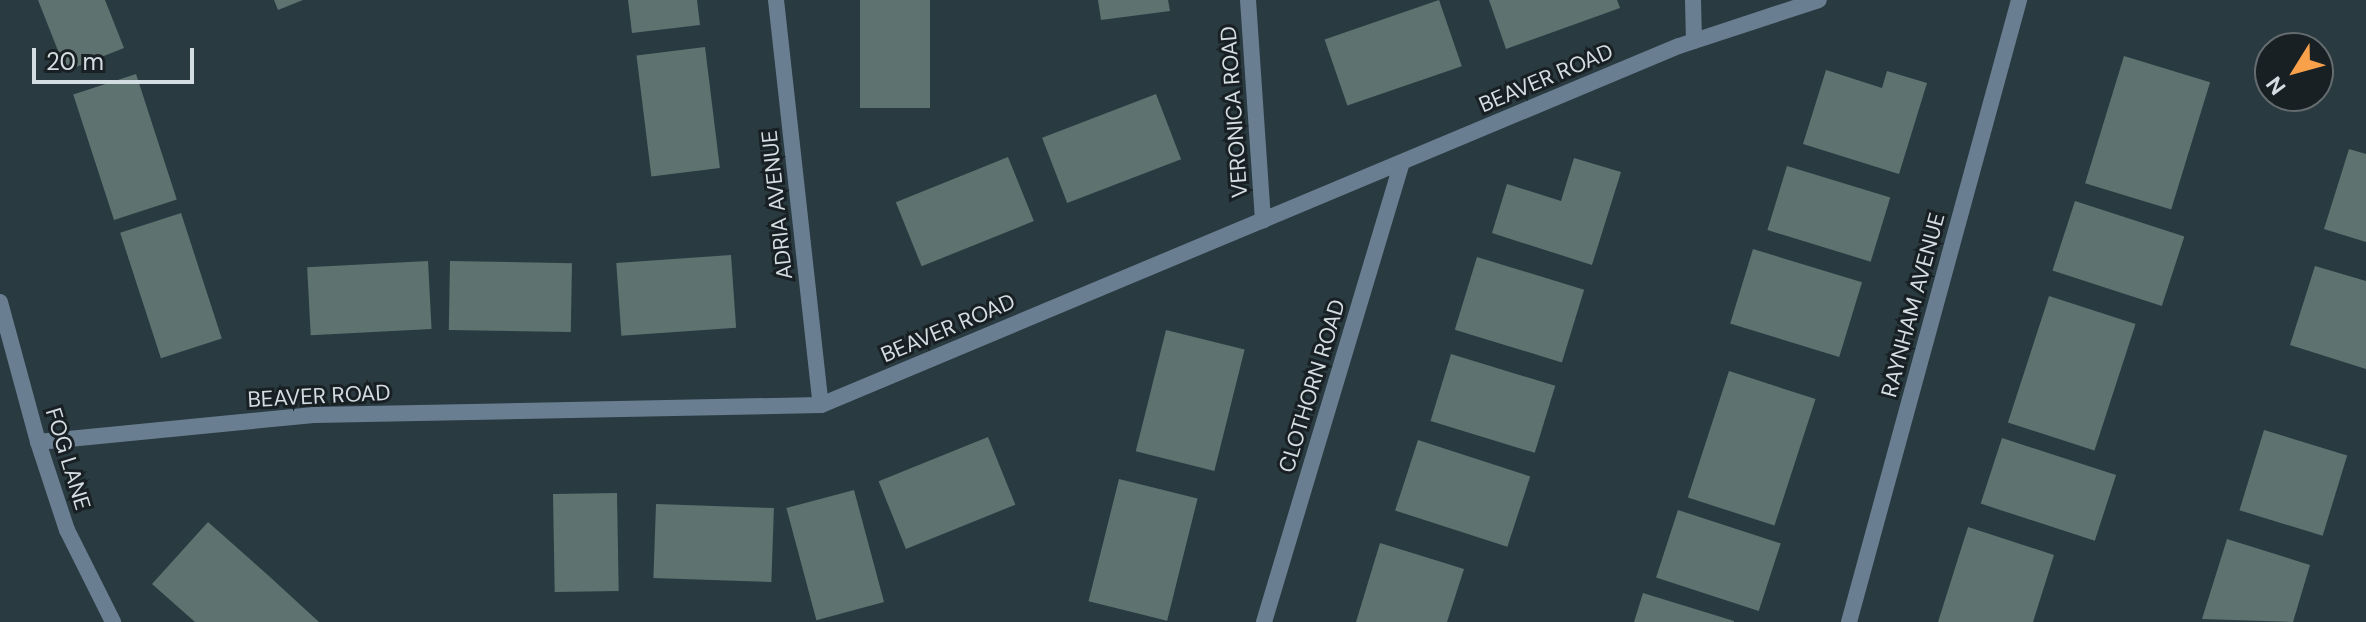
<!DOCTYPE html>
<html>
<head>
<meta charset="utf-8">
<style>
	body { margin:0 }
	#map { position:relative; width:2366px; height:622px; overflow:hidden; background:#293b40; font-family:"DM Sans",sans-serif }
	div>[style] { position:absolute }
	.building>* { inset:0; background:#5e7270; transform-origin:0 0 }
	.street>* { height:16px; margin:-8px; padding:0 8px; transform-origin:8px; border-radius:8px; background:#6a7e92 }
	span { translate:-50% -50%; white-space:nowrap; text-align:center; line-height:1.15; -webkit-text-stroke:6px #192023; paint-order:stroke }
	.street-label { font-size:22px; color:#d4dee2 }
	.north { position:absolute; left:2254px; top:32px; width:80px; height:80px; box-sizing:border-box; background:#192023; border:2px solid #646c6f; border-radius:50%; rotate:233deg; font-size:22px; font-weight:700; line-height:32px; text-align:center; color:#d4dee2 }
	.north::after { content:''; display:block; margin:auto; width:28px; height:36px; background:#f8a14a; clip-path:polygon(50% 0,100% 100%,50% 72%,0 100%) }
	.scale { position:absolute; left:32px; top:48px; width:162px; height:36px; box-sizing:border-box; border:4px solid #d4dee2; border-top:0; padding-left:10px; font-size:24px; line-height:28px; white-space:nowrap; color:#d4dee2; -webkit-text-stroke:6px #192023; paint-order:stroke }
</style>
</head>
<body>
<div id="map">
	<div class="building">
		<i style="clip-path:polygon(38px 0,105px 0,124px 48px,66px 71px)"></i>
		<i style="clip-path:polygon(274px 0,303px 0,278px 10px)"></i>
		<i style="clip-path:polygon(628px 0,697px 0,700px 25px,632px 33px)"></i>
		<i style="left:860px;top:0;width:70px;height:108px"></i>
		<i style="clip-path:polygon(1098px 0,1168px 0,1170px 11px,1101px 20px)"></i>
		<i style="left:1439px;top:0;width:70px;height:121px;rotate:71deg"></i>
		<i style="clip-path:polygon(1489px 0,1617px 0,1620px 8px,1506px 49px)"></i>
		<i style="left:705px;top:47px;width:122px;height:69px;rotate:83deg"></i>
		<i style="left:2124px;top:56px;width:90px;height:133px;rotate:17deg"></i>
		<i style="clip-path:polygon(1826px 70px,1882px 88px,1887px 71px,1927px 83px,1899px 174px,1803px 144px)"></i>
		<i style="left:136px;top:74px;width:132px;height:66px;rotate:72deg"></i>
		<i style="left:1156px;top:94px;width:70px;height:122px;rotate:69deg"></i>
		<i style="clip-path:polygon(2349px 149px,2366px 154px,2366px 242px,2324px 229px)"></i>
		<i style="left:1008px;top:157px;width:69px;height:121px;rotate:68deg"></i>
		<i style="clip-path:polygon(1574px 158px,1621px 172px,1592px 265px,1492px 233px,1507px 184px,1561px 201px)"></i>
		<i style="left:1787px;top:166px;width:108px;height:67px;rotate:17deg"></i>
		<i style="left:2075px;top:201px;width:115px;height:73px;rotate:18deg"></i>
		<i style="left:181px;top:213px;width:132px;height:64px;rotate:72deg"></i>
		<i style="left:1753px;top:249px;width:114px;height:78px;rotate:17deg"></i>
		<i style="left:731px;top:255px;width:73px;height:115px;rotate:86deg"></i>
		<i style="left:1477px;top:257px;width:112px;height:76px;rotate:17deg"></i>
		<i style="left:428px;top:261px;width:68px;height:121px;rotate:87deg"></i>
		<i style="left:450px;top:261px;width:122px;height:69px;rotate:1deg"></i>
		<i style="clip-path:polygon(2315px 266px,2366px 281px,2366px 369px,2290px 345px)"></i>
		<i style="left:2049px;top:296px;width:91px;height:133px;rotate:18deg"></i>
		<i style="left:1166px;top:330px;width:81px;height:125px;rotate:14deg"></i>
		<i style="left:1451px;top:354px;width:109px;height:70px;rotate:17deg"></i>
		<i style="left:1729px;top:371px;width:91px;height:133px;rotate:18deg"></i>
		<i style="left:2264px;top:430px;width:87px;height:84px;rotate:17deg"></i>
		<i style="left:988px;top:437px;width:73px;height:118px;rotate:68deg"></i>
		<i style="left:2002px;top:438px;width:120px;height:69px;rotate:18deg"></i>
		<i style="left:1418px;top:440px;width:118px;height:74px;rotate:18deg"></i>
		<i style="left:1119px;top:479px;width:81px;height:126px;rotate:14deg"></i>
		<i style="left:854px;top:490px;width:116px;height:70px;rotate:75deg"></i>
		<i style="left:617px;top:493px;width:98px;height:64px;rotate:89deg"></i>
		<i style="left:656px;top:504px;width:118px;height:74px;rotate:2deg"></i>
		<i style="left:1678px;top:510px;width:108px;height:71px;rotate:18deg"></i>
		<i style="clip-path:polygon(208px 522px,270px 577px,319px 622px,195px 622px,152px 584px)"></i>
		<i style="clip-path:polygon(1968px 527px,2054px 555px,2033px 622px,1938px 622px)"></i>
		<i style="clip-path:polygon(2227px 539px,2310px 565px,2293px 622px,2202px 619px)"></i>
		<i style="clip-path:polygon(1380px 543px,1464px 569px,1447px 622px,1356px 622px)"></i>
		<i style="clip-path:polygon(1643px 593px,1734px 621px,1734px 622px,1634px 622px)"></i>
	</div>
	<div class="street">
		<i style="left:776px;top:0;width:407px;rotate:83.7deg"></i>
		<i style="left:1248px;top:0;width:221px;rotate:86.1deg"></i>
		<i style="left:1693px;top:0;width:41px;rotate:88.6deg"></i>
		<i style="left:0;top:302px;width:145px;rotate:74.8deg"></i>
		<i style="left:38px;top:442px;width:93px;rotate:71.8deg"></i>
		<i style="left:67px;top:530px;width:103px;rotate:63.4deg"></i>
		<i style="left:38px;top:442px;width:277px;rotate:-5.6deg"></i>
		<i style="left:314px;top:415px;width:507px;rotate:-1.13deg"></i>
		<i style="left:821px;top:405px;width:930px;rotate:-22.71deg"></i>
		<i style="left:1679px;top:46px;width:147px;rotate:-18.2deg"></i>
		<i style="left:1264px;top:622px;width:479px;rotate:-73.3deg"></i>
		<i style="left:1849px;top:622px;width:645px;rotate:-74.71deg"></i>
	</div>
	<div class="street-label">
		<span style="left:1546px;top:78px;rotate:-23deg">BEAVER ROAD</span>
		<span style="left:1234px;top:112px;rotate:-94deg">VERONICA ROAD</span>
		<span style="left:777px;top:205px;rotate:-96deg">ADRIA AVENUE</span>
		<span style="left:1913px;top:305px;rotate:-75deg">RAYNHAM AVENUE</span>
		<span style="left:948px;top:328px;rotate:-23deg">BEAVER ROAD</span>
		<span style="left:1312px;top:386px;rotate:-73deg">CLOTHORN ROAD</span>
		<span style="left:319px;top:396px;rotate:-3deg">BEAVER ROAD</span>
		<span style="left:68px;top:459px;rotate:73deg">FOG LANE</span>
	</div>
	<div class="north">N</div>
	<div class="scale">20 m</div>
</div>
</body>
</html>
